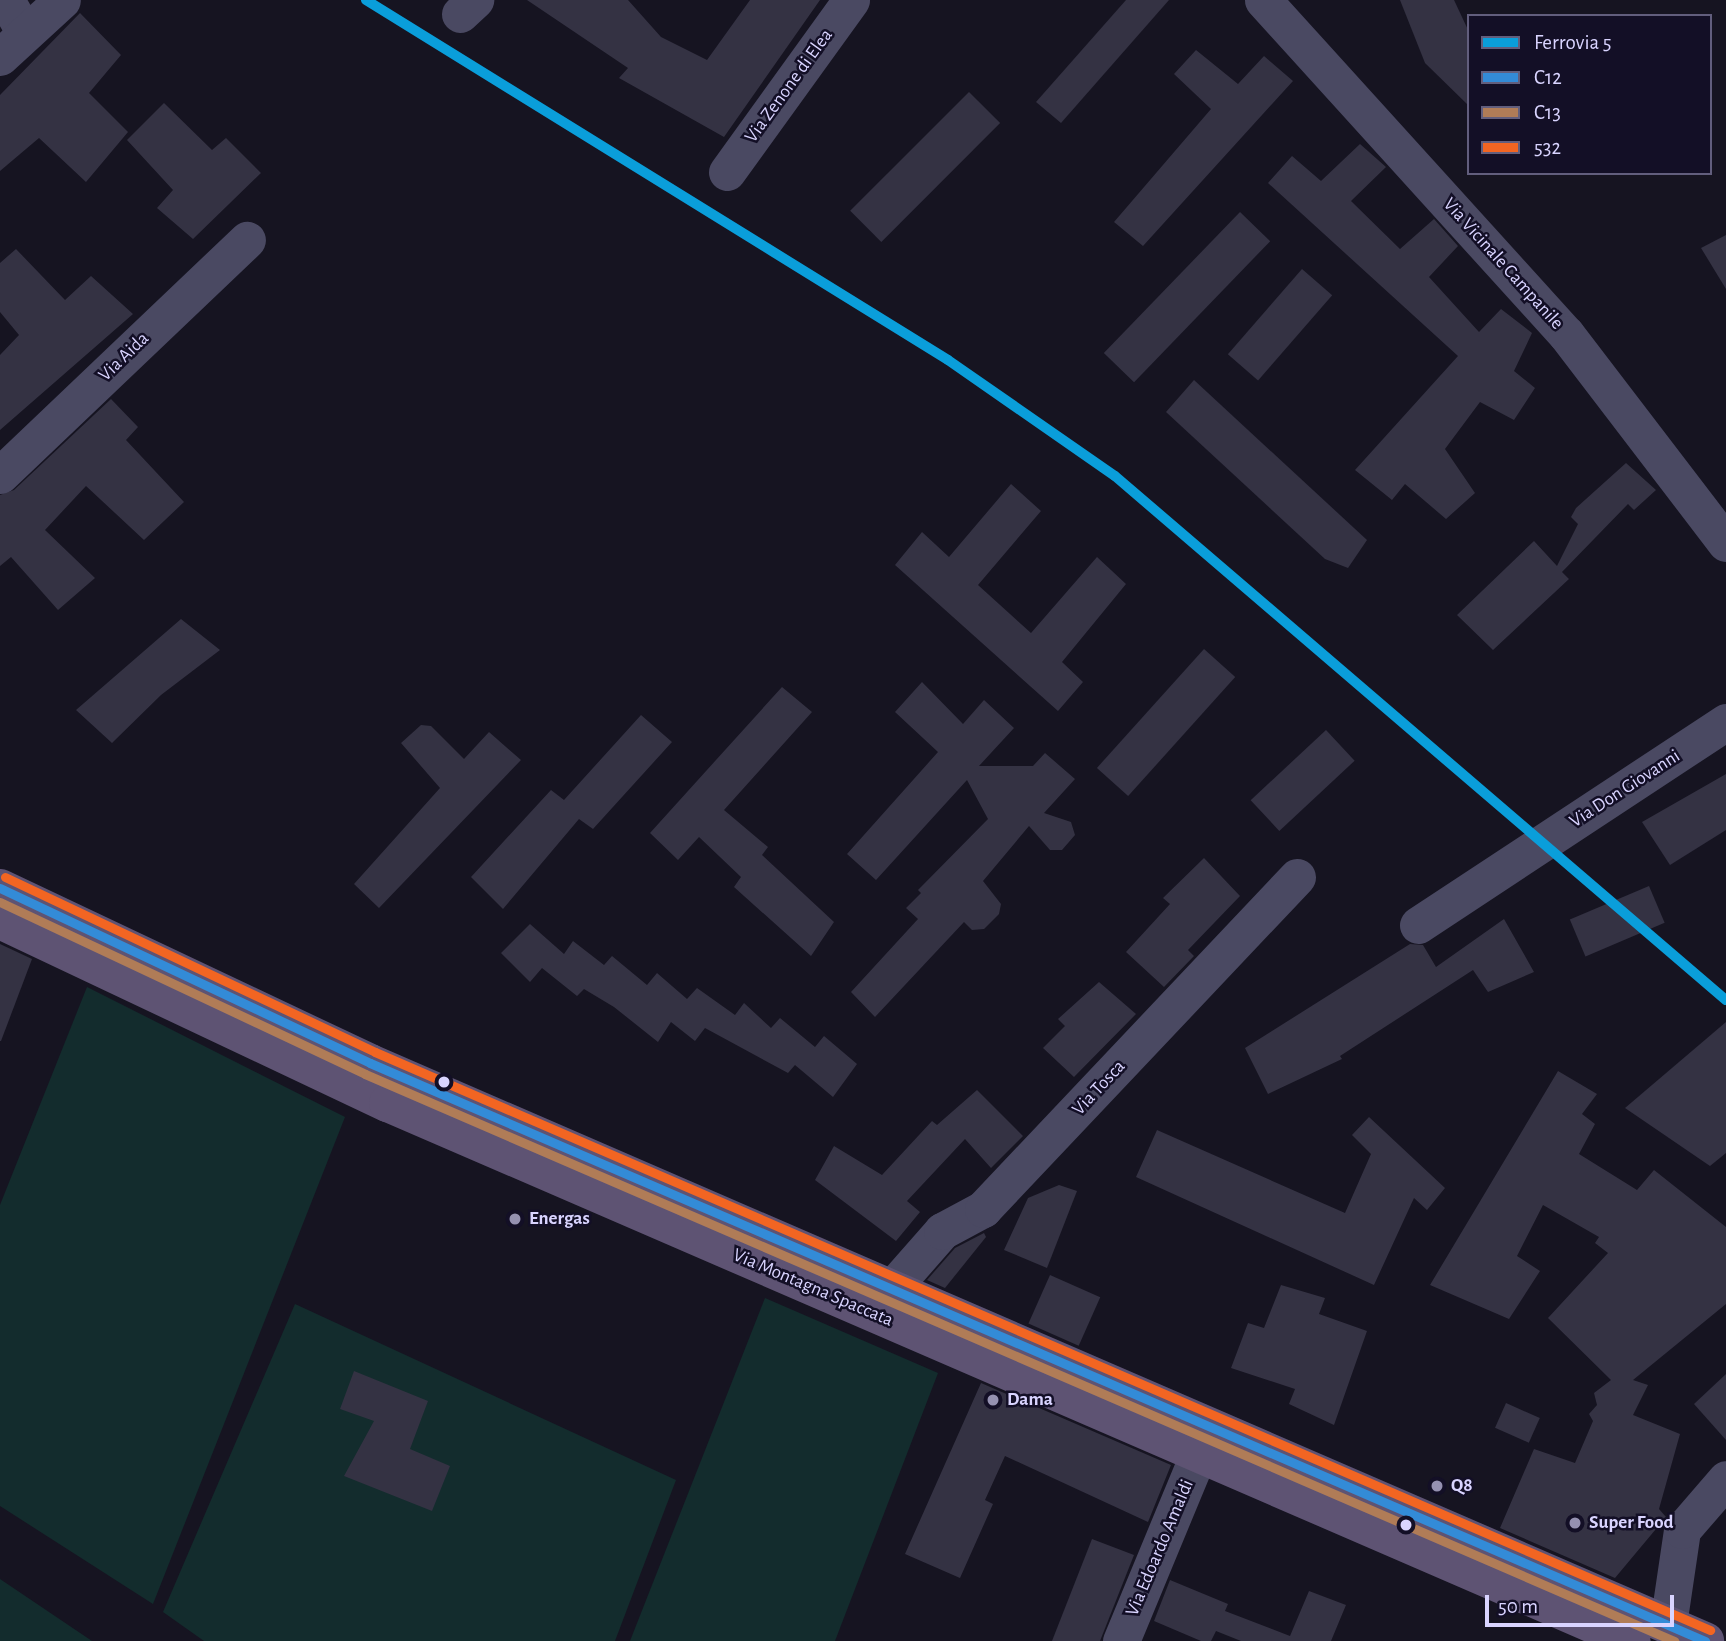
<!DOCTYPE html>
<html>
<head>
<meta charset="utf-8">
<style>
	body { margin:0 }
	#map { position:relative; width:1726px; height:1641px; overflow:hidden; background:#161421; font-family:"Alegreya Sans",sans-serif }
	div>[style] { position:absolute }
	.green>* { inset:0; background:#132c2d }
	.building>* { inset:0; background:#343243; transform-origin:0 0 }
	.minor>* { height:37px; margin:-18.5px; padding:0 18.5px; transform-origin:18.5px; border-radius:18.5px; background:#4a4962 }
	.major>* { height:38px; margin:-19px; padding:0 19px; transform-origin:19px; border-radius:19px; background:#5e5373 }
	.bus-1>* { height:9px; margin:-4.5px; padding:0 4.5px; transform-origin:4.5px; border-radius:4.5px; background:#338bd7 }
	.bus-2>* { height:9px; margin:-4.5px; padding:0 4.5px; transform-origin:4.5px; border-radius:4.5px; background:#b07c57 }
	.bus-3>* { height:9px; margin:-4.5px; padding:0 4.5px; transform-origin:4.5px; border-radius:4.5px; background:#f26522 }
	.rail-1>* { height:10px; margin:-5px; padding:0 5px; transform-origin:5px; border-radius:5px; background:#0a9eda }
	.dots>* { width:19px; height:19px; translate:-50% -50%; box-sizing:border-box; border:4px solid #130f26; border-radius:50% }
	span { translate:-50% -50%; white-space:nowrap; text-align:center; line-height:1.15; -webkit-text-stroke:5px #130f26; paint-order:stroke }
	.street-label { font-size:19px; color:#d9d4ff }
	.poi-label { font-size:19px; color:#d9d4ff; font-weight:700 }
	.left { translate:0 -50%; text-align:left }
	.legend { position:absolute; left:1467px; top:14px; width:245px; height:161px; box-sizing:border-box; background:#130f26; border:2px solid #625e7d; margin:0; padding:9px 12px; list-style:none; font-size:21px; color:#d9d4ff }
	.legend li { display:flex; align-items:center; gap:14px; height:35px }
	.legend b { width:35px; border:2px solid #625e7d }
	.scale { position:absolute; left:1485px; top:1595px; width:189px; height:32px; box-sizing:border-box; border:4px solid #d9d4ff; border-top:0; padding-left:9px; font-size:21px; line-height:24px; white-space:nowrap; color:#d9d4ff; -webkit-text-stroke:5px #130f26; paint-order:stroke }
</style>
</head>
<body>
<div id="map">
	<div class="green">
		<i style="clip-path:polygon(87px 987px,345px 1117px,153px 1604px,0 1506px,0 1205px)"></i>
		<i style="clip-path:polygon(765px 1298px,938px 1373px,835px 1641px,630px 1641px)"></i>
		<i style="clip-path:polygon(295px 1304px,676px 1480px,615px 1641px,204px 1641px,163px 1612px)"></i>
		<i style="clip-path:polygon(0 1579px,92px 1641px,0 1641px)"></i>
	</div>
	<div class="building">
		<i style="clip-path:polygon(527px 0,628px 0,661px 37px,707px 60px,750px 0,820px 0,724px 137px,619px 78px,628px 68px)"></i>
		<i style="clip-path:polygon(1126px 0,1169px 0,1061px 123px,1036px 102px)"></i>
		<i style="clip-path:polygon(1400px 0,1454px 0,1469px 32px,1469px 106px,1425px 63px)"></i>
		<i style="clip-path:polygon(80px 13px,121px 55px,89px 93px,128px 132px,86px 182px,39px 138px,0 171px,0 95px)"></i>
		<i style="clip-path:polygon(1196px 50px,1238px 84px,1264px 56px,1293px 81px,1143px 246px,1114px 222px,1211px 109px,1174px 74px)"></i>
		<i style="left:969px;top:92px;width:44px;height:168px;rotate:45deg"></i>
		<i style="clip-path:polygon(164px 103px,212px 150px,226px 138px,261px 173px,193px 239px,157px 208px,173px 190px,127px 140px)"></i>
		<i style="clip-path:polygon(1360px 144px,1386px 167px,1351px 201px,1400px 249px,1434px 219px,1458px 246px,1429px 277px,1479px 332px,1501px 309px,1532px 333px,1514px 371px,1535px 388px,1514px 420px,1480px 402px,1445px 449px,1475px 493px,1446px 519px,1405px 484px,1392px 500px,1355px 470px,1458px 356px,1268px 183px,1292px 156px,1321px 181px)"></i>
		<i style="left:1240px;top:212px;width:42px;height:196px;rotate:44deg"></i>
		<i style="clip-path:polygon(1726px 235px,1726px 289px,1701px 248px)"></i>
		<i style="clip-path:polygon(16px 249px,65px 300px,91px 276px,133px 314px,0 430px,0 355px,19px 335px,0 312px,0 263px)"></i>
		<i style="left:1302px;top:269px;width:40px;height:113px;rotate:41deg"></i>
		<i style="clip-path:polygon(1194px 380px,1367px 540px,1348px 568px,1325px 559px,1166px 412px)"></i>
		<i style="clip-path:polygon(111px 399px,138px 427px,126px 440px,184px 502px,144px 540px,86px 486px,45px 530px,95px 578px,58px 610px,11px 557px,0 566px,0 495px,14px 490px)"></i>
		<i style="clip-path:polygon(1626px 463px,1656px 490px,1634px 510px,1628px 504px,1562px 572px,1569px 579px,1493px 650px,1457px 615px,1534px 541px,1557px 566px,1578px 524px,1571px 517px,1576px 508px)"></i>
		<i style="clip-path:polygon(1011px 484px,1041px 511px,978px 585px,1031px 633px,1097px 557px,1126px 584px,1062px 662px,1083px 682px,1058px 711px,895px 565px,922px 532px,949px 557px)"></i>
		<i style="clip-path:polygon(181px 619px,220px 650px,161px 695px,112px 743px,76px 710px)"></i>
		<i style="left:1204px;top:649px;width:42px;height:160px;rotate:42deg"></i>
		<i style="clip-path:polygon(922px 682px,963px 724px,984px 700px,1014px 728px,979px 766px,1033px 766px,1045px 753px,1075px 779px,1044px 813px,1071px 822px,1075px 835px,1062px 850px,1050px 850px,1029px 826px,983px 881px,1001px 904px,999px 914px,984px 929px,972px 930px,964px 922px,875px 1017px,851px 992px,918px 919px,906px 908px,921px 893px,918px 890px,988px 819px,967px 780px,876px 880px,847px 854px,938px 752px,895px 712px)"></i>
		<i style="clip-path:polygon(782px 687px,812px 712px,724px 810px,768px 847px,762px 855px,834px 922px,811px 956px,734px 887px,741px 877px,699px 837px,678px 860px,650px 833px)"></i>
		<i style="clip-path:polygon(641px 715px,672px 742px,593px 829px,579px 819px,503px 909px,471px 877px,551px 790px,564px 800px)"></i>
		<i style="clip-path:polygon(421px 725px,431px 726px,464px 759px,489px 732px,521px 760px,379px 908px,354px 884px,440px 788px,401px 743px)"></i>
		<i style="left:1326px;top:730px;width:42px;height:103px;rotate:47deg"></i>
		<i style="clip-path:polygon(1726px 774px,1726px 830px,1670px 865px,1642px 822px)"></i>
		<i style="clip-path:polygon(1204px 858px,1240px 896px,1188px 950px,1194px 956px,1164px 987px,1126px 952px,1170px 904px,1163px 898px)"></i>
		<i style="left:1649px;top:886px;width:40px;height:86px;rotate:67deg"></i>
		<i style="clip-path:polygon(1504px 919px,1534px 972px,1488px 992px,1473px 970px,1340px 1056px,1342px 1059px,1268px 1094px,1245px 1048px,1410px 944px,1423px 945px,1436px 967px)"></i>
		<i style="clip-path:polygon(530px 924px,564px 954px,573px 941px,604px 965px,612px 956px,647px 985px,657px 973px,687px 999px,697px 988px,735px 1015px,744px 1003px,771px 1028px,780px 1018px,815px 1047px,824px 1036px,857px 1064px,833px 1097px,795px 1065px,788px 1073px,705px 1028px,695px 1041px,671px 1022px,658px 1042px,614px 1007px,584px 989px,577px 996px,542px 968px,530px 982px,501px 953px)"></i>
		<i style="clip-path:polygon(0 944px,32px 959px,1px 1041px,0 1041px)"></i>
		<i style="clip-path:polygon(1099px 982px,1136px 1014px,1074px 1077px,1043px 1048px,1065px 1026px,1058px 1019px)"></i>
		<i style="clip-path:polygon(1726px 1022px,1726px 1153px,1710px 1166px,1625px 1108px)"></i>
		<i style="clip-path:polygon(1558px 1071px,1597px 1094px,1582px 1114px,1595px 1124px,1579px 1154px,1637px 1190px,1654px 1170px,1726px 1227px,1726px 1304px,1633px 1380px,1648px 1385px,1633px 1415px,1680px 1434px,1659px 1509px,1666px 1517px,1615px 1578px,1500px 1528px,1534px 1449px,1575px 1463px,1593px 1421px,1589px 1414px,1597px 1405px,1594px 1393px,1611px 1380px,1548px 1318px,1608px 1253px,1595px 1243px,1599px 1237px,1543px 1205px,1517px 1256px,1540px 1271px,1509px 1319px,1430px 1285px)"></i>
		<i style="clip-path:polygon(977px 1090px,1023px 1136px,991px 1168px,965px 1139px,907px 1201px,920px 1212px,896px 1241px,815px 1180px,834px 1146px,882px 1175px,932px 1121px,937px 1125px)"></i>
		<i style="clip-path:polygon(1369px 1117px,1445px 1188px,1427px 1210px,1414px 1198px,1374px 1285px,1136px 1177px,1157px 1130px,1345px 1213px,1371px 1154px,1352px 1135px)"></i>
		<i style="clip-path:polygon(1059px 1185px,1077px 1191px,1047px 1268px,1004px 1250px,1028px 1198px)"></i>
		<i style="clip-path:polygon(984px 1233px,986px 1237px,945px 1288px,927px 1280px,955px 1248px)"></i>
		<i style="left:1050px;top:1275px;width:55px;height:53px;rotate:24deg"></i>
		<i style="clip-path:polygon(1281px 1285px,1325px 1298px,1319px 1314px,1367px 1331px,1334px 1425px,1289px 1404px,1295px 1389px,1231px 1368px,1248px 1323px,1264px 1328px)"></i>
		<i style="clip-path:polygon(354px 1371px,428px 1401px,410px 1449px,450px 1466px,432px 1511px,344px 1476px,374px 1421px,340px 1409px)"></i>
		<i style="clip-path:polygon(1726px 1374px,1726px 1440px,1694px 1404px)"></i>
		<i style="clip-path:polygon(981px 1383px,1171px 1465px,1148px 1522px,1005px 1456px,985px 1500px,993px 1504px,960px 1578px,905px 1554px)"></i>
		<i style="left:1506px;top:1403px;width:37px;height:27px;rotate:24deg"></i>
		<i style="clip-path:polygon(1092px 1539px,1134px 1555px,1100px 1641px,1052px 1641px)"></i>
		<i style="clip-path:polygon(1170px 1580px,1228px 1604px,1225px 1611px,1290px 1636px,1309px 1591px,1346px 1605px,1331px 1641px,1241px 1641px,1216px 1631px,1211px 1641px,1201px 1641px,1154px 1621px)"></i>
	</div>
	<div class="minor">
		<i style="left:6px;top:0;width:38px;rotate:60deg"></i>
		<i style="left:1263px;top:0;width:451px;rotate:47.8deg"></i>
		<i style="left:1566px;top:334px;width:263px;rotate:52.6deg"></i>
		<i style="left:460px;top:14px;width:21px;rotate:-43deg"></i>
		<i style="left:0;top:57px;width:84px;rotate:-42.6deg"></i>
		<i style="left:727px;top:172px;width:212px;rotate:-54.2deg"></i>
		<i style="left:0;top:475px;width:341px;rotate:-43.6deg"></i>
		<i style="left:1418px;top:925px;width:369px;rotate:-33.4deg"></i>
		<i style="left:892px;top:1288px;width:76px;rotate:-48.7deg"></i>
		<i style="left:942px;top:1231px;width:47px;rotate:-28.2deg"></i>
		<i style="left:983px;top:1209px;width:457px;rotate:-46.6deg"></i>
		<i style="left:1668px;top:1625px;width:96px;rotate:-81.6deg"></i>
		<i style="left:1682px;top:1530px;width:67px;rotate:-49.2deg"></i>
		<i style="left:1121px;top:1641px;width:201px;rotate:-67.5deg"></i>
	</div>
	<div class="major">
		<i style="left:0;top:888px;width:409px;rotate:25.3deg"></i>
		<i style="left:370px;top:1063px;width:1455px;rotate:23.41deg"></i>
		<i style="left:0;top:920px;width:429px;rotate:25.3deg"></i>
		<i style="left:388px;top:1103px;width:1355px;rotate:23.39deg"></i>
	</div>
	<div class="bus-1">
		<i style="left:0;top:888px;width:409px;rotate:25.3deg"></i>
		<i style="left:370px;top:1063px;width:1455px;rotate:23.41deg"></i>
	</div>
	<div class="bus-2">
		<i style="left:0;top:902px;width:403px;rotate:25.2deg"></i>
		<i style="left:365px;top:1074px;width:1427px;rotate:23.42deg"></i>
	</div>
	<div class="bus-3">
		<i style="left:5px;top:877px;width:409px;rotate:25.3deg"></i>
		<i style="left:375px;top:1052px;width:1455px;rotate:23.41deg"></i>
	</div>
	<div class="rail-1">
		<i style="left:366px;top:0;width:684px;rotate:31.74deg"></i>
		<i style="left:948px;top:360px;width:203px;rotate:34.8deg"></i>
		<i style="left:1115px;top:476px;width:805px;rotate:40.62deg"></i>
	</div>
	<div class="dots">
		<i style="left:444px;top:1082px;background:#d9d4ff"></i>
		<i style="left:515px;top:1219px;background:#9591b1"></i>
		<i style="left:993px;top:1400px;background:#9591b1"></i>
		<i style="left:1437px;top:1486px;background:#9591b1"></i>
		<i style="left:1575px;top:1523px;background:#9591b1"></i>
		<i style="left:1406px;top:1525px;background:#d9d4ff"></i>
	</div>
	<div class="street-label">
		<span style="left:789px;top:86px;rotate:-54deg">Via Zenone di Elea</span>
		<span style="left:1503px;top:264px;rotate:48deg">Via Vicinale Campanile</span>
		<span style="left:124px;top:357px;rotate:-44deg">Via Aida</span>
		<span style="left:1625px;top:789px;rotate:-33deg">Via Don Giovanni</span>
		<span style="left:1099px;top:1088px;rotate:-47deg">Via Tosca</span>
		<span style="left:813px;top:1288px;rotate:23deg">Via Montagna Spaccata</span>
		<span style="left:1160px;top:1548px;rotate:-67deg">Via Edoardo Amaldi</span>
	</div>
	<div class="poi-label">
		<span class="left" style="left:529px;top:1219px">Energas</span>
		<span class="left" style="left:1007px;top:1400px">Dama</span>
		<span class="left" style="left:1451px;top:1486px">Q8</span>
		<span class="left" style="left:1589px;top:1523px">Super Food</span>
	</div>
	<ul class="legend">
	<li><b style="height:9px;background:#0a9eda"></b>Ferrovia 5</li>
	<li><b style="height:9px;background:#338bd7"></b>C12</li>
	<li><b style="height:9px;background:#b07c57"></b>C13</li>
	<li><b style="height:9px;background:#f26522"></b>532</li>
	</ul>
	<div class="scale">50 m</div>
</div>
</body>
</html>
